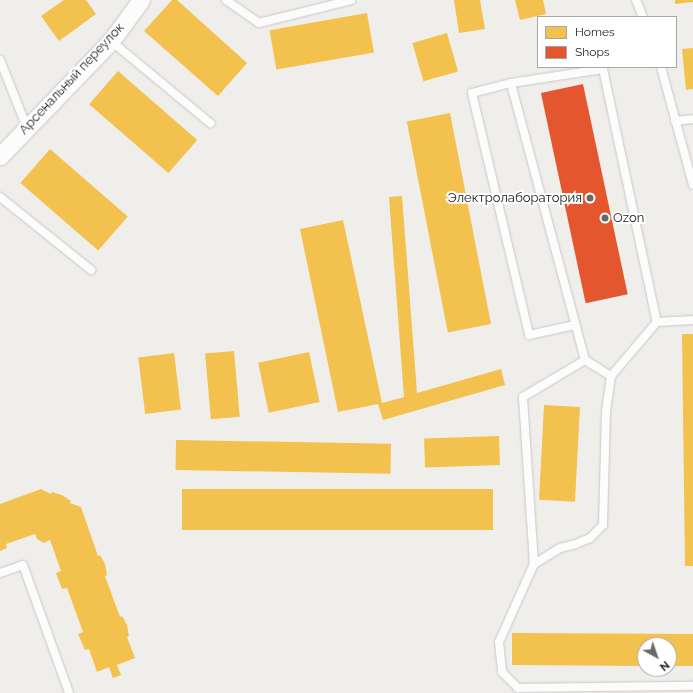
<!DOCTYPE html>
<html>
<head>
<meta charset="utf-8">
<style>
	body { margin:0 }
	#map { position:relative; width:693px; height:693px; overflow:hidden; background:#f0eeeb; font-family:Raleway,sans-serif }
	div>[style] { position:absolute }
	.homes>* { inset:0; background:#f2c14e; transform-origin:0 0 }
	.shops>* { inset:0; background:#e4572e; transform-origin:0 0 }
	.roads { filter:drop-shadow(0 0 1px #c9c8c7) drop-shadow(0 0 1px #c9c8c7) }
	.service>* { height:8px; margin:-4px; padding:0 4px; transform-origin:4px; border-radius:4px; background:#fdfcfc }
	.minor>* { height:17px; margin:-8.5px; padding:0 8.5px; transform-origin:8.5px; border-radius:8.5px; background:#fdfcfc }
	.dots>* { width:11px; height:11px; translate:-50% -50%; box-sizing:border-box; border:2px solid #fff; border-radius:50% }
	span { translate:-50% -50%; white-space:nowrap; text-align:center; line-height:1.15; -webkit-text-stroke:4px #fff; paint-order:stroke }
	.street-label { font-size:13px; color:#222 }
	.poi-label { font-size:13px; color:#222 }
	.right { translate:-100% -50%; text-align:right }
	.left { translate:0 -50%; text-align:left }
	.legend { position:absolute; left:537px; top:16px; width:140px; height:52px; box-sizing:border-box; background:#fff; border:1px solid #a7a7a7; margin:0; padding:5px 7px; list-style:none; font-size:12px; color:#222 }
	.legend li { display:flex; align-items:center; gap:8px; height:20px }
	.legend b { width:20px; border:1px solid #a7a7a7 }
	.north { position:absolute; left:637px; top:637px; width:40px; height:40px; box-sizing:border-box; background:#fff; border:1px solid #a7a7a7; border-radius:50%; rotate:140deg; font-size:11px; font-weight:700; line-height:16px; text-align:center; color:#222 }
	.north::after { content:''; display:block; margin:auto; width:14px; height:18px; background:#6a6968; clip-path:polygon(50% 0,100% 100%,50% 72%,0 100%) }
</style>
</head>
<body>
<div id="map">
	<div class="homes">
		<i style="clip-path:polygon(64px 0,86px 0,96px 14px,59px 41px,41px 16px)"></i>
		<i style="clip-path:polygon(172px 0,177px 0,247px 63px,218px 96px,144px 31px)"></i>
		<i style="clip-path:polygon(454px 0,480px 0,485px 29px,459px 33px)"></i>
		<i style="clip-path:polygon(515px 0,543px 0,546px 14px,520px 20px)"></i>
		<i style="clip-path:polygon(675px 0,693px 0,693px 2px,675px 4px)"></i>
		<i style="left:367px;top:13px;width:40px;height:99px;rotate:80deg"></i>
		<i style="left:447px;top:33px;width:40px;height:36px;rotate:74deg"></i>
		<i style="clip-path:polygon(693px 48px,693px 89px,686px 90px,682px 49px)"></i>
		<i style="left:118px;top:71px;width:105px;height:44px;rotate:41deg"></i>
		<i style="left:450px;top:113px;width:215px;height:44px;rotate:79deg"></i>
		<i style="left:50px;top:149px;width:103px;height:45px;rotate:41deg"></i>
		<i style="clip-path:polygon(402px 196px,417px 393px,501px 369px,505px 385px,383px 420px,378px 404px,338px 412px,300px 229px,343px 220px,382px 403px,404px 397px,389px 197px)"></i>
		<i style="clip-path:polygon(682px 334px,693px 334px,693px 566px,685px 566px)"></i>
		<i style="left:234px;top:351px;width:66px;height:29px;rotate:85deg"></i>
		<i style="left:309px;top:352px;width:51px;height:52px;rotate:78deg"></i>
		<i style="left:174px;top:353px;width:57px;height:36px;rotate:83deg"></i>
		<i style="left:544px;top:405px;width:36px;height:95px;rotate:3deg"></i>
		<i style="left:499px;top:436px;width:29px;height:75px;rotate:88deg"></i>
		<i style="left:176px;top:440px;width:215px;height:30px;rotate:1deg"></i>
		<i style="clip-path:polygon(41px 489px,51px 494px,52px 492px,62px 495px,71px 501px,70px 503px,81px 507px,98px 556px,100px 555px,105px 564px,107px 575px,105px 576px,120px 617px,122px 616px,127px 625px,129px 636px,127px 637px,135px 658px,117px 665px,121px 675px,113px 678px,109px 667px,97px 672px,89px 649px,85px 650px,78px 634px,83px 632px,67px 588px,62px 589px,56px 573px,61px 571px,50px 540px,44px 543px,37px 539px,35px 534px,6px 544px,7px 548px,0 551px,0 504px)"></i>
		<i style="left:493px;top:489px;width:41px;height:311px;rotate:90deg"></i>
		<i style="clip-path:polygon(512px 633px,693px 634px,693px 666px,669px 666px,669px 645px,645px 645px,645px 666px,512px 665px)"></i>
	</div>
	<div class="shops">
		<i style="left:583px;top:84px;width:215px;height:43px;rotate:78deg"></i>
	</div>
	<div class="roads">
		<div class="service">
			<i style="left:226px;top:0;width:40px;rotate:34.9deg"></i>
			<i style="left:259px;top:23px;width:95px;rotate:-14deg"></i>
			<i style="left:636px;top:0;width:18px;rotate:68deg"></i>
			<i style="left:111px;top:41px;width:129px;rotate:39.6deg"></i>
			<i style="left:0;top:60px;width:73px;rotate:68.3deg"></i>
			<i style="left:661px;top:67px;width:122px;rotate:74.8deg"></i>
			<i style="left:511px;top:83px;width:40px;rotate:165.6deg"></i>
			<i style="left:472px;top:93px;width:249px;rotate:76.7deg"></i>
			<i style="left:529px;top:335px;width:47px;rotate:-12.3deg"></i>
			<i style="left:675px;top:121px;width:18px;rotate:-6deg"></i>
			<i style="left:0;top:197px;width:117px;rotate:38.7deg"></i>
			<i style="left:585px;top:360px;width:287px;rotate:-105deg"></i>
			<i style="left:511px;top:83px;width:93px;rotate:-8.7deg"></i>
			<i style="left:603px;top:69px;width:259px;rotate:78deg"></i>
			<i style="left:611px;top:376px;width:35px;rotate:98deg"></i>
			<i style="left:606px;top:411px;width:114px;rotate:91.5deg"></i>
			<i style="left:603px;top:525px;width:18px;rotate:135deg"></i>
			<i style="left:590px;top:538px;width:15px;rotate:157deg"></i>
			<i style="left:576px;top:544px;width:16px;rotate:166deg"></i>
			<i style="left:560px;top:548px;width:31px;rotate:148deg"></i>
			<i style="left:534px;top:564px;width:85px;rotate:114.2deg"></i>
			<i style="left:499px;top:642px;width:30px;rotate:84deg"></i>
			<i style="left:502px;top:672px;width:23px;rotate:45deg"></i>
			<i style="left:518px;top:688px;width:175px;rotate:-0.7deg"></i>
			<i style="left:534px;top:564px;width:167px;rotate:-93.8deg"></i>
			<i style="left:523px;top:397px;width:72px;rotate:-30.8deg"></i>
			<i style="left:585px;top:360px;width:31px;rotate:32deg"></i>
			<i style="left:611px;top:376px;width:71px;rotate:-49.6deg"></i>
			<i style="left:657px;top:322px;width:36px;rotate:-3deg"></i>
			<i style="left:0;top:573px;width:24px;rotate:-19deg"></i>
			<i style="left:23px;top:565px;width:136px;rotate:70.2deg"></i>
		</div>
		<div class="minor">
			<i style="left:0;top:156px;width:160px;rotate:-46deg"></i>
			<i style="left:111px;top:41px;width:51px;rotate:-53.8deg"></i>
		</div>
	</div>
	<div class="dots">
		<i style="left:590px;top:198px;background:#6a6968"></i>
		<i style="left:605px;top:218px;background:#6a6968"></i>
	</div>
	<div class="street-label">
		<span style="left:72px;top:79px;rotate:-47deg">Арсенальный переулок</span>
	</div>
	<div class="poi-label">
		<span class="right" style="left:582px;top:198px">Электролаборатория</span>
		<span class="left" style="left:613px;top:218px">Ozon</span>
	</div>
	<ul class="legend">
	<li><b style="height:11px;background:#f2c14e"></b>Homes</li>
	<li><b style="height:11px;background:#e4572e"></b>Shops</li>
	</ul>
	<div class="north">N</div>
</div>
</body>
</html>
